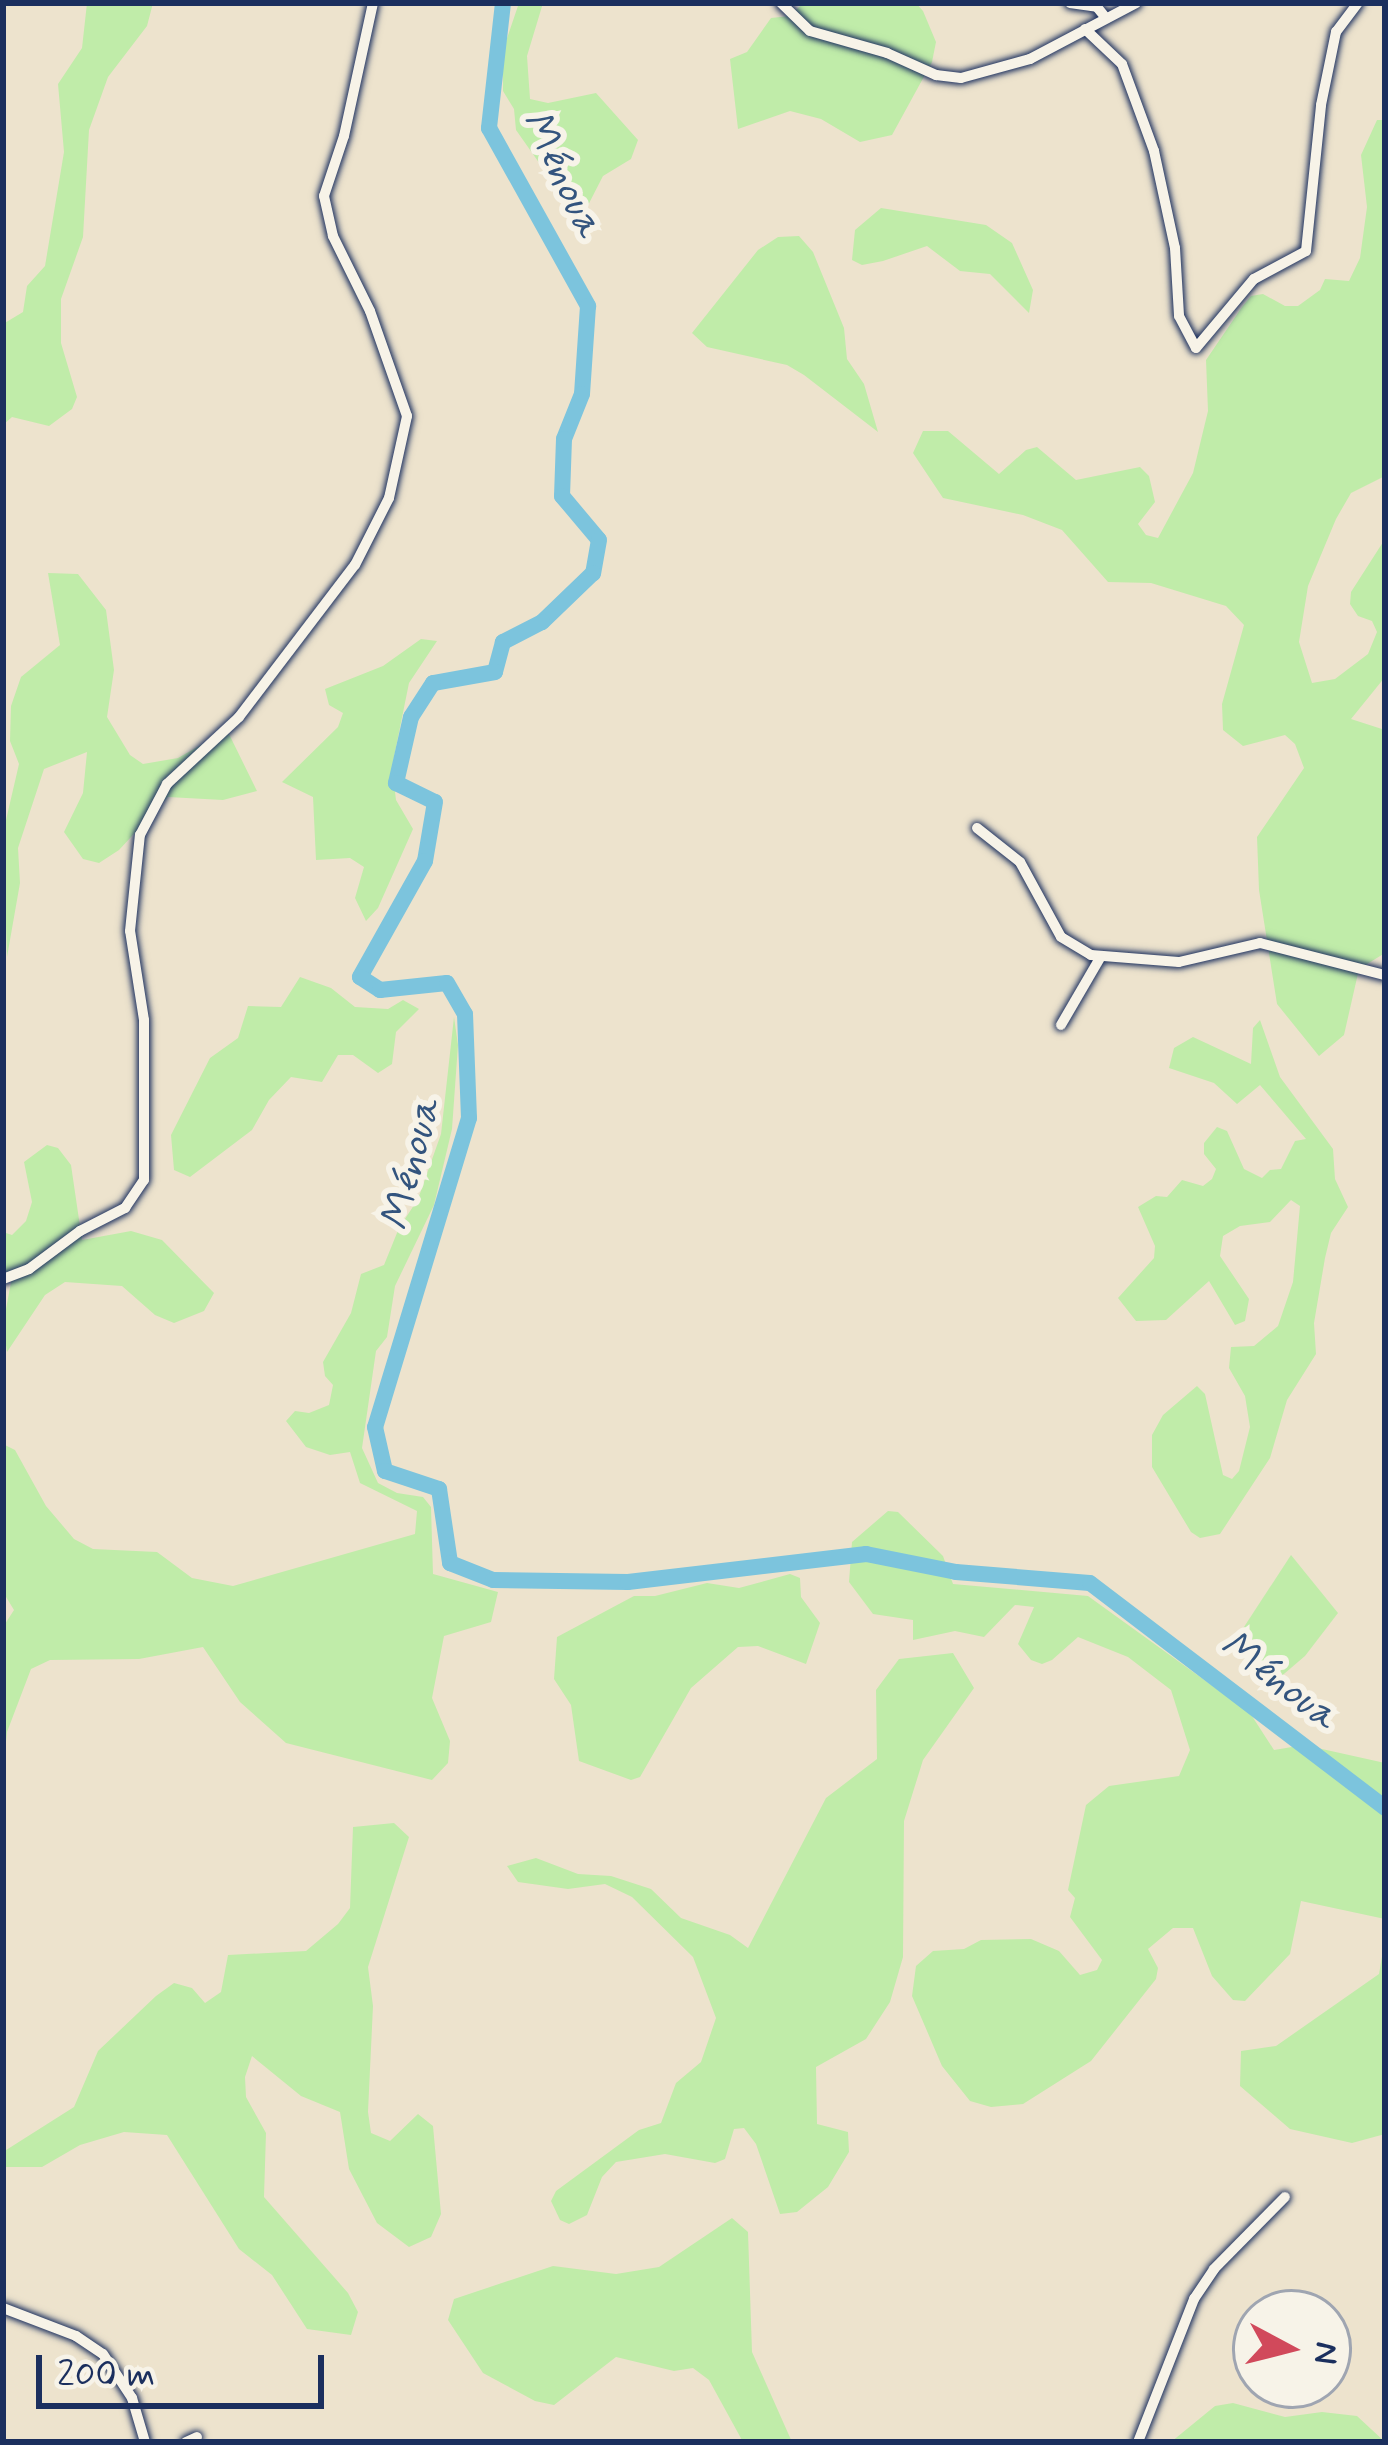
<!DOCTYPE html>
<html>
<head>
<meta charset="utf-8">
<style>
	body { margin:0 }
	#map { position:relative; width:1388px; height:2445px; overflow:hidden; background:#ede3cd; font-family:Mynerve,sans-serif }
	div>[style] { position:absolute }
	.green>* { inset:0; background:#c0eca9 }
	.river>* { height:16px; margin:-8px; padding:0 8px; transform-origin:8px; border-radius:8px; background:#7cc4dd }
	.roads { filter:drop-shadow(0 0 3px #1b2f5e) drop-shadow(0 0 3px #1b2f5e) }
	.minor>* { height:10px; margin:-5px; padding:0 5px; transform-origin:5px; border-radius:5px; background:#f7f3e8 }
	span { translate:-50% -50%; white-space:nowrap; text-align:center; line-height:1.15; -webkit-text-stroke:12px #f7f3e8; paint-order:stroke }
	.water-label { font-size:42px; color:#33547e; font-style:italic }
	.frame { position:absolute; inset:0; border:6px solid #1b2f5e; pointer-events:none }
	.north { position:absolute; left:1232px; top:2289px; width:120px; height:120px; box-sizing:border-box; background:#f7f3e8; border:3px solid #9fa5b1; border-radius:50%; rotate:97deg; font-size:33px; font-weight:700; line-height:48px; text-align:center; color:#1b2f5e }
	.north::after { content:''; display:block; margin:auto; width:42px; height:54px; background:#d1495b; clip-path:polygon(50% 0,100% 100%,50% 72%,0 100%) }
	.scale { position:absolute; left:36px; top:2355px; width:288px; height:54px; box-sizing:border-box; border:6px solid #1b2f5e; border-top:0; padding-left:15px; font-size:36px; line-height:42px; white-space:nowrap; color:#1b2f5e; -webkit-text-stroke:9px #f7f3e8; paint-order:stroke }
</style>
</head>
<body>
<div id="map">
	<div class="green">
		<i style="clip-path:polygon(87px 3px,153px 3px,147px 26px,108px 77px,89px 130px,83px 237px,61px 299px,61px 343px,77px 397px,72px 409px,49px 426px,12px 417px,3px 425px,3px 324px,23px 312px,27px 286px,45px 266px,64px 152px,58px 84px,82px 48px)"></i>
		<i style="clip-path:polygon(519px 3px,543px 3px,527px 56px,530px 99px,548px 103px,596px 93px,638px 140px,631px 159px,603px 176px,583px 215px,573px 211px,516px 130px,514px 109px,503px 91px,503px 50px)"></i>
		<i style="clip-path:polygon(803px 3px,916px 3px,923px 11px,936px 42px,932px 62px,892px 135px,860px 142px,821px 119px,790px 111px,738px 129px,730px 59px,747px 52px,771px 18px,790px 16px)"></i>
		<i style="clip-path:polygon(1377px 120px,1385px 120px,1385px 476px,1351px 493px,1336px 519px,1308px 586px,1299px 642px,1312px 683px,1335px 679px,1368px 654px,1377px 632px,1372px 621px,1358px 616px,1350px 604px,1351px 592px,1385px 539px,1385px 677px,1351px 719px,1385px 730px,1385px 953px,1359px 969px,1344px 1035px,1319px 1056px,1277px 1004px,1259px 890px,1257px 837px,1304px 768px,1295px 744px,1285px 735px,1243px 746px,1223px 730px,1222px 704px,1244px 625px,1226px 606px,1151px 583px,1108px 582px,1062px 530px,1023px 515px,943px 498px,913px 453px,923px 431px,948px 431px,999px 474px,1026px 450px,1037px 447px,1076px 480px,1140px 467px,1149px 476px,1155px 502px,1138px 524px,1146px 535px,1158px 538px,1193px 473px,1208px 411px,1206px 360px,1242px 307px,1251px 296px,1263px 294px,1285px 306px,1298px 306px,1320px 290px,1325px 279px,1349px 281px,1360px 258px,1367px 207px,1361px 155px)"></i>
		<i style="clip-path:polygon(881px 208px,986px 225px,1012px 243px,1033px 290px,1029px 313px,990px 274px,960px 271px,927px 246px,883px 261px,862px 265px,852px 260px,855px 230px)"></i>
		<i style="clip-path:polygon(799px 236px,813px 252px,844px 328px,847px 359px,864px 384px,878px 432px,804px 375px,787px 365px,707px 347px,692px 333px,758px 250px,778px 237px)"></i>
		<i style="clip-path:polygon(48px 573px,78px 574px,106px 610px,114px 670px,107px 717px,130px 755px,143px 764px,178px 758px,227px 730px,257px 791px,223px 800px,168px 797px,119px 850px,99px 863px,83px 859px,64px 832px,83px 793px,87px 752px,44px 769px,18px 848px,20px 883px,7px 957px,3px 833px,19px 764px,10px 741px,11px 706px,21px 677px,60px 645px)"></i>
		<i style="clip-path:polygon(421px 639px,437px 641px,409px 683px,392px 767px,396px 800px,413px 829px,378px 908px,366px 921px,355px 898px,364px 867px,350px 858px,316px 860px,313px 797px,282px 782px,338px 727px,343px 713px,329px 705px,325px 689px,383px 666px)"></i>
		<i style="clip-path:polygon(300px 977px,331px 988px,355px 1007px,388px 1009px,403px 1000px,419px 1009px,396px 1032px,392px 1064px,378px 1073px,353px 1055px,338px 1055px,322px 1082px,291px 1077px,269px 1100px,252px 1130px,190px 1177px,174px 1170px,171px 1135px,210px 1058px,238px 1038px,248px 1006px,281px 1007px)"></i>
		<i style="clip-path:polygon(454px 1017px,458px 1045px,452px 1129px,434px 1205px,395px 1286px,387px 1337px,376px 1351px,362px 1448px,378px 1483px,397px 1493px,423px 1497px,431px 1507px,433px 1574px,498px 1592px,491px 1622px,444px 1636px,432px 1698px,450px 1741px,448px 1763px,432px 1780px,286px 1743px,240px 1702px,203px 1647px,139px 1659px,50px 1660px,31px 1669px,7px 1732px,3px 1772px,3px 1627px,14px 1610px,3px 1592px,3px 1444px,15px 1450px,46px 1506px,74px 1539px,93px 1549px,157px 1552px,192px 1578px,233px 1586px,415px 1534px,417px 1511px,360px 1483px,350px 1452px,330px 1455px,306px 1447px,286px 1421px,295px 1411px,309px 1413px,329px 1405px,333px 1385px,325px 1376px,323px 1362px,351px 1313px,361px 1274px,384px 1265px,399px 1228px,418px 1199px,441px 1134px)"></i>
		<i style="clip-path:polygon(1260px 1020px,1280px 1077px,1333px 1149px,1335px 1179px,1348px 1207px,1331px 1233px,1325px 1258px,1314px 1323px,1316px 1354px,1287px 1400px,1270px 1458px,1220px 1534px,1200px 1538px,1191px 1532px,1152px 1467px,1152px 1435px,1163px 1415px,1197px 1386px,1205px 1394px,1223px 1475px,1232px 1479px,1239px 1471px,1250px 1427px,1245px 1396px,1229px 1368px,1231px 1347px,1254px 1346px,1278px 1326px,1293px 1282px,1300px 1206px,1291px 1200px,1270px 1222px,1240px 1226px,1223px 1236px,1220px 1256px,1249px 1299px,1245px 1321px,1235px 1325px,1209px 1281px,1166px 1320px,1136px 1321px,1118px 1298px,1154px 1258px,1155px 1246px,1138px 1207px,1156px 1196px,1167px 1197px,1182px 1180px,1203px 1186px,1212px 1179px,1216px 1169px,1204px 1154px,1204px 1143px,1217px 1127px,1227px 1131px,1244px 1169px,1262px 1178px,1270px 1170px,1281px 1169px,1295px 1141px,1306px 1139px,1260px 1085px,1237px 1104px,1214px 1083px,1169px 1068px,1174px 1048px,1193px 1037px,1251px 1064px,1253px 1028px)"></i>
		<i style="clip-path:polygon(47px 1145px,58px 1148px,71px 1165px,82px 1240px,131px 1231px,162px 1240px,214px 1293px,204px 1311px,174px 1323px,155px 1315px,122px 1286px,65px 1282px,45px 1295px,7px 1352px,3px 1325px,12px 1277px,3px 1268px,3px 1232px,12px 1235px,26px 1221px,32px 1202px,24px 1162px)"></i>
		<i style="clip-path:polygon(888px 1511px,898px 1512px,943px 1556px,953px 1584px,1088px 1596px,1250px 1713px,1274px 1750px,1304px 1745px,1385px 1763px,1385px 1919px,1301px 1901px,1290px 1954px,1245px 2001px,1233px 2000px,1212px 1976px,1193px 1928px,1173px 1928px,1148px 1949px,1158px 1968px,1156px 1979px,1091px 2061px,1023px 2104px,991px 2107px,970px 2101px,942px 2066px,912px 1996px,916px 1966px,933px 1951px,964px 1949px,981px 1940px,1031px 1939px,1059px 1951px,1080px 1975px,1097px 1970px,1102px 1960px,1070px 1917px,1075px 1898px,1068px 1890px,1086px 1805px,1109px 1786px,1179px 1776px,1190px 1750px,1171px 1690px,1128px 1657px,1078px 1637px,1052px 1660px,1042px 1664px,1031px 1660px,1018px 1644px,1034px 1607px,1015px 1605px,984px 1637px,955px 1631px,913px 1640px,913px 1620px,873px 1614px,849px 1582px,852px 1542px)"></i>
		<i style="clip-path:polygon(1291px 1555px,1338px 1613px,1305px 1656px,1271px 1685px,1261px 1677px,1242px 1630px)"></i>
		<i style="clip-path:polygon(790px 1574px,800px 1578px,801px 1597px,820px 1623px,806px 1664px,758px 1646px,738px 1647px,691px 1688px,640px 1777px,631px 1780px,579px 1761px,571px 1705px,554px 1679px,557px 1637px,634px 1596px,655px 1596px,707px 1583px,739px 1588px)"></i>
		<i style="clip-path:polygon(953px 1653px,974px 1688px,923px 1760px,904px 1821px,903px 1957px,890px 2002px,866px 2039px,816px 2067px,817px 2124px,848px 2132px,849px 2152px,828px 2187px,797px 2212px,780px 2214px,756px 2144px,744px 2128px,734px 2129px,725px 2159px,715px 2163px,665px 2154px,616px 2162px,602px 2177px,587px 2215px,569px 2224px,560px 2220px,551px 2201px,556px 2191px,639px 2130px,661px 2123px,676px 2083px,701px 2062px,716px 2018px,693px 1957px,632px 1897px,605px 1884px,568px 1889px,518px 1882px,507px 1866px,536px 1858px,578px 1874px,611px 1876px,651px 1889px,681px 1918px,730px 1935px,748px 1948px,826px 1798px,877px 1759px,876px 1690px,899px 1659px)"></i>
		<i style="clip-path:polygon(394px 1823px,409px 1837px,368px 1967px,373px 2006px,368px 2112px,371px 2133px,390px 2141px,418px 2114px,433px 2126px,441px 2214px,431px 2237px,409px 2247px,377px 2223px,349px 2169px,340px 2112px,301px 2096px,252px 2056px,245px 2077px,246px 2097px,266px 2133px,264px 2197px,348px 2293px,358px 2312px,351px 2335px,307px 2329px,272px 2275px,239px 2249px,167px 2135px,124px 2132px,80px 2145px,42px 2167px,3px 2167px,3px 2152px,74px 2107px,98px 2051px,156px 1996px,174px 1983px,192px 1988px,205px 2003px,221px 1992px,228px 1955px,306px 1951px,338px 1924px,350px 1908px,353px 1827px)"></i>
		<i style="clip-path:polygon(1385px 1939px,1385px 2134px,1352px 2143px,1290px 2129px,1240px 2086px,1241px 2051px,1276px 2046px,1379px 1974px)"></i>
		<i style="clip-path:polygon(732px 2218px,748px 2232px,752px 2352px,792px 2442px,743px 2442px,709px 2380px,693px 2368px,674px 2371px,616px 2357px,554px 2405px,535px 2401px,483px 2373px,448px 2320px,454px 2299px,553px 2266px,616px 2274px,659px 2267px)"></i>
		<i style="clip-path:polygon(1233px 2403px,1285px 2417px,1322px 2412px,1357px 2416px,1385px 2442px,1171px 2442px,1215px 2406px)"></i>
	</div>
	<div class="river">
		<i style="left:503px;top:3px;width:126px;rotate:96.4deg"></i>
		<i style="left:489px;top:128px;width:204px;rotate:60.9deg"></i>
		<i style="left:588px;top:306px;width:88px;rotate:93.9deg"></i>
		<i style="left:582px;top:394px;width:48px;rotate:111.8deg"></i>
		<i style="left:564px;top:439px;width:57px;rotate:92deg"></i>
		<i style="left:562px;top:496px;width:57px;rotate:49.9deg"></i>
		<i style="left:599px;top:540px;width:34px;rotate:100deg"></i>
		<i style="left:593px;top:573px;width:71px;rotate:136.1deg"></i>
		<i style="left:542px;top:622px;width:44px;rotate:152.9deg"></i>
		<i style="left:503px;top:642px;width:31px;rotate:105deg"></i>
		<i style="left:495px;top:672px;width:63px;rotate:169.9deg"></i>
		<i style="left:433px;top:683px;width:40px;rotate:122.9deg"></i>
		<i style="left:411px;top:717px;width:68px;rotate:102.8deg"></i>
		<i style="left:396px;top:783px;width:43px;rotate:26deg"></i>
		<i style="left:435px;top:802px;width:60px;rotate:99.6deg"></i>
		<i style="left:425px;top:861px;width:133px;rotate:119.3deg"></i>
		<i style="left:360px;top:977px;width:24px;rotate:33deg"></i>
		<i style="left:380px;top:990px;width:67px;rotate:-6deg"></i>
		<i style="left:447px;top:983px;width:36px;rotate:60deg"></i>
		<i style="left:465px;top:1014px;width:104px;rotate:87.8deg"></i>
		<i style="left:469px;top:1118px;width:323px;rotate:106.9deg"></i>
		<i style="left:375px;top:1427px;width:45px;rotate:77.2deg"></i>
		<i style="left:385px;top:1471px;width:57px;rotate:18.4deg"></i>
		<i style="left:439px;top:1489px;width:75px;rotate:81.5deg"></i>
		<i style="left:450px;top:1563px;width:46px;rotate:21.6deg"></i>
		<i style="left:493px;top:1580px;width:135px;rotate:0.8deg"></i>
		<i style="left:628px;top:1582px;width:240px;rotate:-6.7deg"></i>
		<i style="left:866px;top:1554px;width:92px;rotate:11.3deg"></i>
		<i style="left:956px;top:1572px;width:134px;rotate:4.7deg"></i>
		<i style="left:1090px;top:1583px;width:371px;rotate:37.3deg"></i>
	</div>
	<div class="roads">
		<div class="minor">
			<i style="left:781px;top:3px;width:40px;rotate:44deg"></i>
			<i style="left:810px;top:31px;width:80px;rotate:15.9deg"></i>
			<i style="left:887px;top:53px;width:54px;rotate:24.2deg"></i>
			<i style="left:936px;top:75px;width:25px;rotate:7deg"></i>
			<i style="left:961px;top:78px;width:72px;rotate:-15.4deg"></i>
			<i style="left:1030px;top:59px;width:120px;rotate:-27.8deg"></i>
			<i style="left:1070px;top:3px;width:27px;rotate:8deg"></i>
			<i style="left:1097px;top:7px;width:14px;rotate:51deg"></i>
			<i style="left:1085px;top:29px;width:51px;rotate:43.4deg"></i>
			<i style="left:1122px;top:64px;width:93px;rotate:69.8deg"></i>
			<i style="left:1154px;top:151px;width:99px;rotate:77.8deg"></i>
			<i style="left:1175px;top:248px;width:68px;rotate:86.6deg"></i>
			<i style="left:1179px;top:316px;width:36px;rotate:62deg"></i>
			<i style="left:1196px;top:348px;width:90px;rotate:-50deg"></i>
			<i style="left:1254px;top:279px;width:59px;rotate:-28.3deg"></i>
			<i style="left:1306px;top:251px;width:147px;rotate:-84.1deg"></i>
			<i style="left:1321px;top:105px;width:75px;rotate:-78.4deg"></i>
			<i style="left:1336px;top:32px;width:36px;rotate:-53deg"></i>
			<i style="left:977px;top:828px;width:55px;rotate:38.3deg"></i>
			<i style="left:1020px;top:862px;width:85px;rotate:61.3deg"></i>
			<i style="left:1061px;top:937px;width:35px;rotate:31deg"></i>
			<i style="left:1091px;top:955px;width:88px;rotate:4.5deg"></i>
			<i style="left:1179px;top:962px;width:83px;rotate:-13.2deg"></i>
			<i style="left:1260px;top:943px;width:129px;rotate:14.4deg"></i>
			<i style="left:1061px;top:1025px;width:78px;rotate:-59.8deg"></i>
			<i style="left:3px;top:1279px;width:28px;rotate:-21deg"></i>
			<i style="left:29px;top:1269px;width:64px;rotate:-36.7deg"></i>
			<i style="left:80px;top:1231px;width:51px;rotate:-27.1deg"></i>
			<i style="left:125px;top:1208px;width:34px;rotate:-56deg"></i>
			<i style="left:144px;top:1180px;width:160px;rotate:-90deg"></i>
			<i style="left:144px;top:1020px;width:90px;rotate:-98.9deg"></i>
			<i style="left:130px;top:931px;width:97px;rotate:-84.1deg"></i>
			<i style="left:140px;top:835px;width:58px;rotate:-62.1deg"></i>
			<i style="left:167px;top:784px;width:98px;rotate:-42.9deg"></i>
			<i style="left:239px;top:717px;width:191px;rotate:-52.7deg"></i>
			<i style="left:355px;top:565px;width:75px;rotate:-63.1deg"></i>
			<i style="left:389px;top:498px;width:84px;rotate:-77.6deg"></i>
			<i style="left:407px;top:416px;width:111px;rotate:-109.4deg"></i>
			<i style="left:370px;top:311px;width:84px;rotate:-116.3deg"></i>
			<i style="left:333px;top:236px;width:41px;rotate:-102.7deg"></i>
			<i style="left:324px;top:196px;width:63px;rotate:-71.6deg"></i>
			<i style="left:344px;top:136px;width:136px;rotate:-77.7deg"></i>
			<i style="left:3px;top:2308px;width:78px;rotate:21deg"></i>
			<i style="left:76px;top:2336px;width:32px;rotate:34deg"></i>
			<i style="left:103px;top:2354px;width:53px;rotate:56.6deg"></i>
			<i style="left:132px;top:2398px;width:46px;rotate:73.5deg"></i>
			<i style="left:186px;top:2442px;width:12px;rotate:-24deg"></i>
			<i style="left:1138px;top:2442px;width:154px;rotate:-68.6deg"></i>
			<i style="left:1194px;top:2299px;width:36px;rotate:-56deg"></i>
			<i style="left:1214px;top:2269px;width:101px;rotate:-45.4deg"></i>
		</div>
	</div>
	<div class="water-label">
		<span style="left:561px;top:174px;rotate:64deg">Ménoua</span>
		<span style="left:412px;top:1165px;rotate:-76deg">Ménoua</span>
		<span style="left:1278px;top:1681px;rotate:37deg">Ménoua</span>
	</div>
	<div class="frame"></div>
	<div class="north">N</div>
	<div class="scale">200 m</div>
</div>
</body>
</html>
